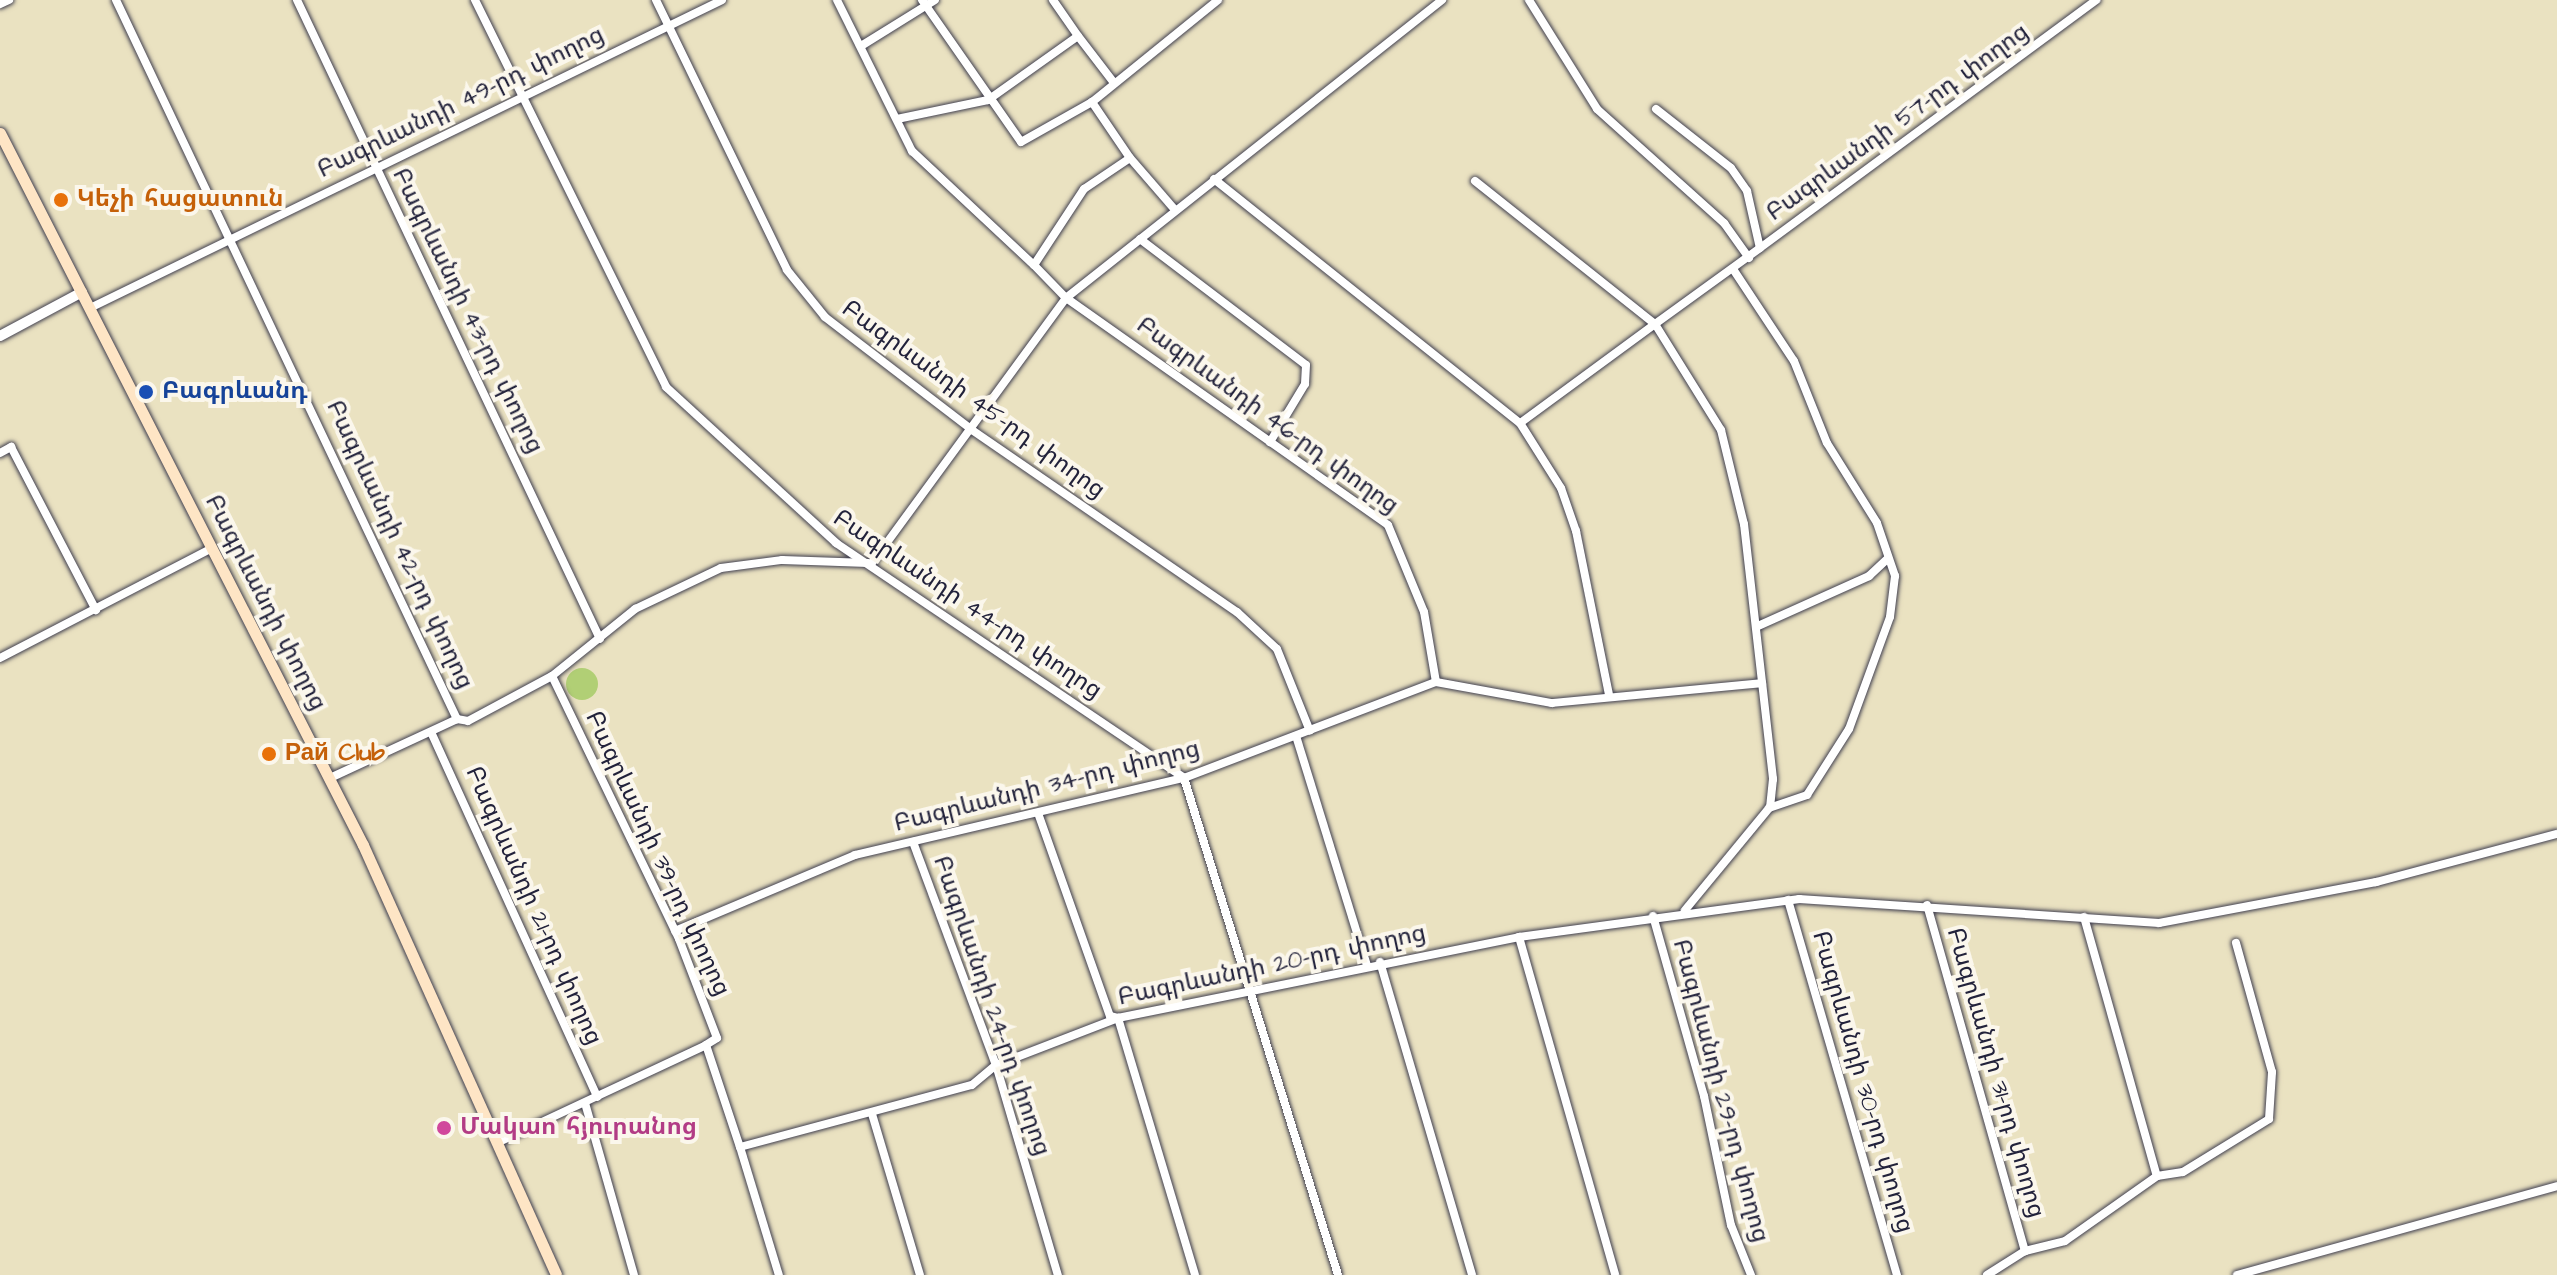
<!DOCTYPE html>
<html>
<head>
<meta charset="utf-8">
<style>
	body { margin:0 }
	#map { position:relative; width:2557px; height:1275px; overflow:hidden; background:#eae2c1; font-family:"Architects Daughter","Noto Sans Armenian",sans-serif }
	div>[style] { position:absolute }
	.green>* { inset:0; background:#b1cf75 }
	.round { border-radius:50% }
	.roads { filter:drop-shadow(0 0 2px #403f4f) drop-shadow(0 0 2px #403f4f) }
	.minor>* { height:8px; margin:-4px; padding:0 4px; transform-origin:4px; border-radius:4px; background:#fff }
	.tertiary>* { height:10px; margin:-5px; padding:0 5px; transform-origin:5px; border-radius:5px; background:#fff }
	.secondary>* { height:11px; margin:-5.5px; padding:0 5.5px; transform-origin:5.5px; border-radius:5.5px; background:#fee5c5 }
	.dots>* { width:22px; height:22px; translate:-50% -50%; box-sizing:border-box; border:4px solid #fbf7ec; border-radius:50% }
	span { translate:-50% -50%; white-space:nowrap; text-align:center; line-height:1.15; -webkit-text-stroke:8px #fbf7ec; paint-order:stroke }
	.street-label { font-size:24px; color:#22223b }
	.food-label { font-size:24px; color:#c56008; font-weight:700 }
	.left { translate:0 -50%; text-align:left }
	.transit-label { font-size:24px; color:#164399; font-weight:700 }
	.hotel-label { font-size:24px; color:#b23c85; font-weight:700 }
</style>
</head>
<body>
<div id="map">
	<div class="green">
		<i class="round" style="left:566px;top:668px;width:32px;height:32px"></i>
	</div>
	<div class="roads">
		<div class="minor">
			<i style="left:116px;top:0;width:796px;rotate:64.63deg"></i>
			<i style="left:297px;top:0;width:707px;rotate:64.63deg"></i>
			<i style="left:475px;top:0;width:432px;rotate:63.7deg"></i>
			<i style="left:666px;top:387px;width:231px;rotate:42.5deg"></i>
			<i style="left:836px;top:543px;width:420px;rotate:34deg"></i>
			<i style="left:1184px;top:778px;width:520px;rotate:72.78deg"></i>
			<i style="left:656px;top:0;width:300px;rotate:64.1deg"></i>
			<i style="left:787px;top:270px;width:60px;rotate:51deg"></i>
			<i style="left:825px;top:317px;width:185px;rotate:37.5deg"></i>
			<i style="left:972px;top:430px;width:321px;rotate:34.5deg"></i>
			<i style="left:1237px;top:612px;width:54px;rotate:42.8deg"></i>
			<i style="left:1277px;top:649px;width:88px;rotate:68.1deg"></i>
			<i style="left:837px;top:0;width:169px;rotate:63.6deg"></i>
			<i style="left:912px;top:151px;width:167px;rotate:43.1deg"></i>
			<i style="left:922px;top:0;width:173px;rotate:55.1deg"></i>
			<i style="left:1021px;top:142px;width:81px;rotate:-29.4deg"></i>
			<i style="left:1529px;top:0;width:128px;rotate:58deg"></i>
			<i style="left:1597px;top:109px;width:171px;rotate:41.9deg"></i>
			<i style="left:1724px;top:223px;width:43px;rotate:54.5deg"></i>
			<i style="left:0;top:4px;width:10px;rotate:-24deg"></i>
			<i style="left:1078px;top:36px;width:59px;rotate:52.5deg"></i>
			<i style="left:861px;top:46px;width:87px;rotate:-31.9deg"></i>
			<i style="left:1656px;top:109px;width:95px;rotate:38.2deg"></i>
			<i style="left:1731px;top:168px;width:28px;rotate:55deg"></i>
			<i style="left:1747px;top:191px;width:58px;rotate:77.2deg"></i>
			<i style="left:1760px;top:248px;width:130px;rotate:144.1deg"></i>
			<i style="left:1655px;top:324px;width:125px;rotate:58.1deg"></i>
			<i style="left:1721px;top:430px;width:97px;rotate:76.3deg"></i>
			<i style="left:1744px;top:524px;width:257px;rotate:83.5deg"></i>
			<i style="left:1773px;top:779px;width:28px;rotate:96deg"></i>
			<i style="left:1770px;top:807px;width:134px;rotate:129.5deg"></i>
			<i style="left:897px;top:119px;width:93px;rotate:-11.8deg"></i>
			<i style="left:988px;top:100px;width:110px;rotate:-35.4deg"></i>
			<i style="left:1078px;top:36px;width:44px;rotate:-124.8deg"></i>
			<i style="left:1130px;top:158px;width:69px;rotate:49.1deg"></i>
			<i style="left:1214px;top:179px;width:391px;rotate:38.6deg"></i>
			<i style="left:1520px;top:423px;width:77px;rotate:57.8deg"></i>
			<i style="left:1561px;top:488px;width:46px;rotate:70.8deg"></i>
			<i style="left:1576px;top:531px;width:167px;rotate:78.6deg"></i>
			<i style="left:1475px;top:181px;width:230px;rotate:38.5deg"></i>
			<i style="left:1655px;top:324px;width:167px;rotate:143.7deg"></i>
			<i style="left:1140px;top:239px;width:208px;rotate:37.2deg"></i>
			<i style="left:1306px;top:365px;width:19px;rotate:93deg"></i>
			<i style="left:1305px;top:384px;width:68px;rotate:121.1deg"></i>
			<i style="left:1760px;top:248px;width:418px;rotate:-36.4deg"></i>
			<i style="left:1733px;top:269px;width:110px;rotate:56.5deg"></i>
			<i style="left:1794px;top:361px;width:88px;rotate:68.1deg"></i>
			<i style="left:1827px;top:443px;width:94px;rotate:58deg"></i>
			<i style="left:1877px;top:523px;width:56px;rotate:71.2deg"></i>
			<i style="left:1895px;top:576px;width:41px;rotate:97deg"></i>
			<i style="left:1890px;top:617px;width:119px;rotate:110.1deg"></i>
			<i style="left:1849px;top:729px;width:78px;rotate:122.5deg"></i>
			<i style="left:1807px;top:795px;width:40px;rotate:161.1deg"></i>
			<i style="left:90px;top:308px;width:703px;rotate:-25.98deg"></i>
			<i style="left:0;top:453px;width:13px;rotate:-29deg"></i>
			<i style="left:11px;top:447px;width:184px;rotate:62.5deg"></i>
			<i style="left:872px;top:563px;width:328px;rotate:-53.8deg"></i>
			<i style="left:1066px;top:298px;width:46px;rotate:-134.1deg"></i>
			<i style="left:1034px;top:265px;width:91px;rotate:-56.7deg"></i>
			<i style="left:1084px;top:189px;width:55px;rotate:-34deg"></i>
			<i style="left:1130px;top:158px;width:68px;rotate:-124.2deg"></i>
			<i style="left:1092px;top:102px;width:162px;rotate:-39deg"></i>
			<i style="left:1758px;top:626px;width:122px;rotate:-24.2deg"></i>
			<i style="left:1869px;top:576px;width:26px;rotate:-43deg"></i>
			<i style="left:0;top:658px;width:239px;rotate:-27.4deg"></i>
			<i style="left:552px;top:676px;width:292px;rotate:64.2deg"></i>
			<i style="left:679px;top:939px;width:106px;rotate:69deg"></i>
			<i style="left:717px;top:1038px;width:13px;rotate:148deg"></i>
			<i style="left:1436px;top:682px;width:71px;rotate:-99.7deg"></i>
			<i style="left:1424px;top:612px;width:94px;rotate:-112.5deg"></i>
			<i style="left:1388px;top:525px;width:394px;rotate:-144.8deg"></i>
			<i style="left:1066px;top:298px;width:480px;rotate:-38.4deg"></i>
			<i style="left:431px;top:732px;width:401px;rotate:65.5deg"></i>
			<i style="left:1296px;top:736px;width:240px;rotate:72.8deg"></i>
			<i style="left:330px;top:778px;width:140px;rotate:-24.9deg"></i>
			<i style="left:457px;top:719px;width:11px;rotate:10deg"></i>
			<i style="left:468px;top:721px;width:95px;rotate:-28.2deg"></i>
			<i style="left:552px;top:676px;width:107px;rotate:-38.9deg"></i>
			<i style="left:635px;top:609px;width:95px;rotate:-25.5deg"></i>
			<i style="left:721px;top:568px;width:62px;rotate:-7.5deg"></i>
			<i style="left:782px;top:560px;width:86px;rotate:2deg"></i>
			<i style="left:1038px;top:813px;width:215px;rotate:70.5deg"></i>
			<i style="left:1110px;top:1016px;width:8px;rotate:14deg"></i>
			<i style="left:1118px;top:1018px;width:268px;rotate:73.3deg"></i>
			<i style="left:913px;top:842px;width:238px;rotate:69.6deg"></i>
			<i style="left:996px;top:1065px;width:219px;rotate:73.6deg"></i>
			<i style="left:1788px;top:900px;width:391px;rotate:73.8deg"></i>
			<i style="left:1927px;top:905px;width:360px;rotate:74.2deg"></i>
			<i style="left:1653px;top:916px;width:187px;rotate:74.2deg"></i>
			<i style="left:1704px;top:1096px;width:132px;rotate:78.2deg"></i>
			<i style="left:1731px;top:1225px;width:54px;rotate:68.2deg"></i>
			<i style="left:2084px;top:917px;width:269px;rotate:74.3deg"></i>
			<i style="left:675px;top:931px;width:195px;rotate:-22.9deg"></i>
			<i style="left:855px;top:855px;width:338px;rotate:-13.2deg"></i>
			<i style="left:1184px;top:778px;width:270px;rotate:-20.9deg"></i>
			<i style="left:1436px;top:682px;width:118px;rotate:10.3deg"></i>
			<i style="left:1552px;top:703px;width:211px;rotate:-5.4deg"></i>
			<i style="left:1519px;top:937px;width:351px;rotate:74.1deg"></i>
			<i style="left:1380px;top:962px;width:326px;rotate:73.6deg"></i>
			<i style="left:585px;top:1103px;width:179px;rotate:74.1deg"></i>
			<i style="left:872px;top:1114px;width:168px;rotate:73.4deg"></i>
			<i style="left:497px;top:1143px;width:231px;rotate:-25.1deg"></i>
			<i style="left:706px;top:1045px;width:108px;rotate:71.6deg"></i>
			<i style="left:740px;top:1147px;width:240px;rotate:-15deg"></i>
			<i style="left:972px;top:1085px;width:31px;rotate:-40deg"></i>
			<i style="left:996px;top:1065px;width:131px;rotate:-21.1deg"></i>
			<i style="left:1118px;top:1018px;width:409px;rotate:-11.4deg"></i>
			<i style="left:1519px;top:937px;width:283px;rotate:-7.7deg"></i>
			<i style="left:1799px;top:899px;width:361px;rotate:3.8deg"></i>
			<i style="left:2159px;top:923px;width:221px;rotate:-10.7deg"></i>
			<i style="left:2376px;top:882px;width:187px;rotate:-14.9deg"></i>
			<i style="left:740px;top:1147px;width:134px;rotate:73.1deg"></i>
			<i style="left:1987px;top:1275px;width:45px;rotate:-32.3deg"></i>
			<i style="left:2025px;top:1251px;width:41px;rotate:-14deg"></i>
			<i style="left:2065px;top:1241px;width:113px;rotate:-35.2deg"></i>
			<i style="left:2157px;top:1176px;width:26px;rotate:-9deg"></i>
			<i style="left:2183px;top:1172px;width:101px;rotate:-31.6deg"></i>
			<i style="left:2269px;top:1119px;width:47px;rotate:-86.3deg"></i>
			<i style="left:2272px;top:1072px;width:134px;rotate:-105.6deg"></i>
			<i style="left:2237px;top:1275px;width:332px;rotate:-15.5deg"></i>
		</div>
		<div class="tertiary">
			<i style="left:0;top:336px;width:93px;rotate:-28.2deg"></i>
		</div>
		<div class="secondary">
			<i style="left:0;top:133px;width:799px;rotate:62.99deg"></i>
			<i style="left:363px;top:845px;width:471px;rotate:65.8deg"></i>
		</div>
	</div>
	<div class="dots">
		<i style="left:61px;top:200px;background:#e8710a"></i>
		<i style="left:146px;top:392px;background:#1a4fb4"></i>
		<i style="left:269px;top:754px;background:#e8710a"></i>
		<i style="left:444px;top:1128px;background:#d1479c"></i>
	</div>
	<div class="street-label">
		<span style="left:461px;top:103px;rotate:-26deg">Բագրևանդի 49-րդ փողոց</span>
		<span style="left:1898px;top:123px;rotate:-36deg">Բագրևանդի 57-րդ փողոց</span>
		<span style="left:467px;top:311px;rotate:64deg">Բագրևանդի 43-րդ փողոց</span>
		<span style="left:973px;top:400px;rotate:36deg">Բագրևանդի 45-րդ փողոց</span>
		<span style="left:1267px;top:416px;rotate:36deg">Բագրևանդի 46-րդ փողոց</span>
		<span style="left:399px;top:545px;rotate:65deg">Բագրևանդի 42-րդ փողոց</span>
		<span style="left:265px;top:603px;rotate:63deg">Բագրևանդի փողոց</span>
		<span style="left:967px;top:605px;rotate:34deg">Բագրևանդի 44-րդ փողոց</span>
		<span style="left:1047px;top:787px;rotate:-14deg">Բագրևանդի 34-րդ փողոց</span>
		<span style="left:657px;top:854px;rotate:65deg">Բագրևանդի 39-րդ փողոց</span>
		<span style="left:533px;top:906px;rotate:66deg">Բագրևանդի 21-րդ փողոց</span>
		<span style="left:1272px;top:966px;rotate:-12deg">Բագրևանդի 20-րդ փողոց</span>
		<span style="left:991px;top:1006px;rotate:71deg">Բագրևանդի 24-րդ փողոց</span>
		<span style="left:1995px;top:1073px;rotate:74deg">Բագրևանդի 31-րդ փողոց</span>
		<span style="left:1862px;top:1082px;rotate:74deg">Բագրևանդի 30-րդ փողոց</span>
		<span style="left:1720px;top:1091px;rotate:75deg">Բագրևանդի 29-րդ փողոց</span>
	</div>
	<div class="food-label">
		<span class="left" style="left:77px;top:200px">Կեչի հացատուն</span>
		<span class="left" style="left:285px;top:754px">Рай Club</span>
	</div>
	<div class="transit-label">
		<span class="left" style="left:162px;top:392px">Բագրևանդ</span>
	</div>
	<div class="hotel-label">
		<span class="left" style="left:460px;top:1128px">Մակաո հյուրանոց</span>
	</div>
</div>
</body>
</html>
